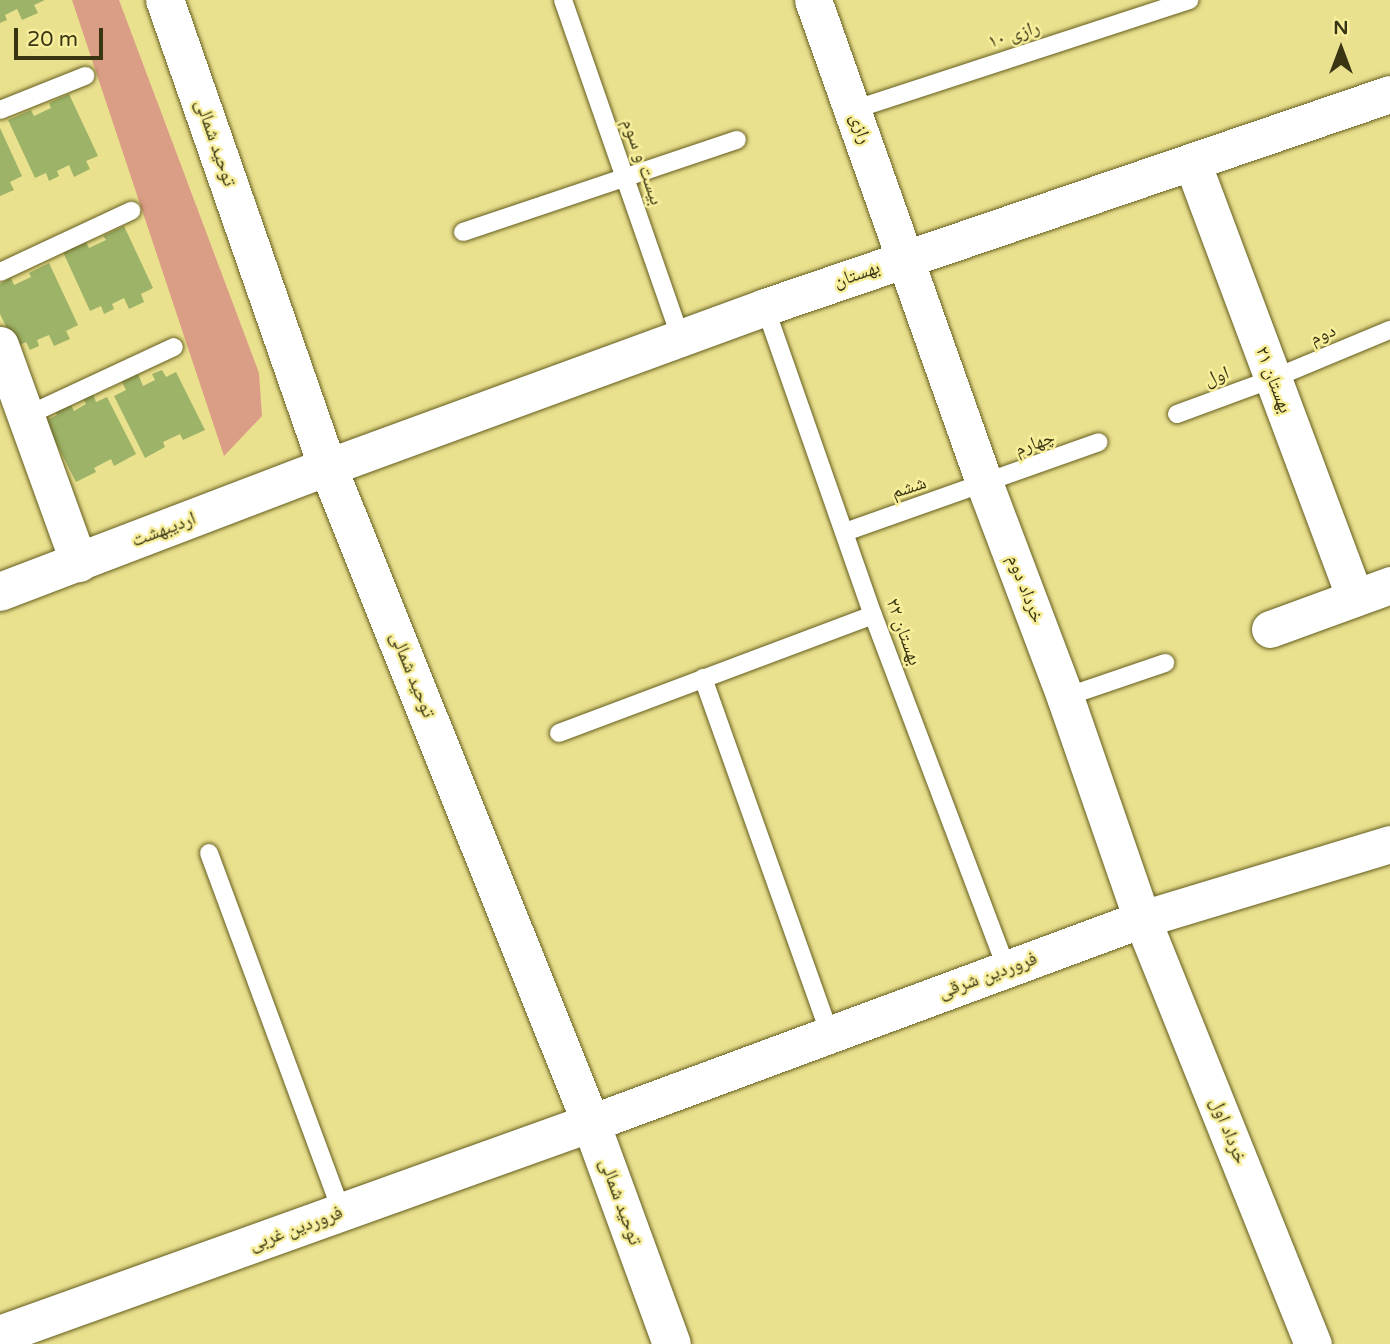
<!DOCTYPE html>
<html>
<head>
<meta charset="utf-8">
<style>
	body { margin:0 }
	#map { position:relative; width:1390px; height:1344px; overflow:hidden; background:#eae18f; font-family:"Varela Round","Noto Naskh Arabic",sans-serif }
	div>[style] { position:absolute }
	.green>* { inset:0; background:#da9d85 }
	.building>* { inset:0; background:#9cb368 }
	.roads { filter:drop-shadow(0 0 2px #645d1f) drop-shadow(0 0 2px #645d1f) }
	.lane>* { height:18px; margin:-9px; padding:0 9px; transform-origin:9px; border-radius:9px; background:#fff }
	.street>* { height:37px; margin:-18.5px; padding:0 18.5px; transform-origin:18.5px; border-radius:18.5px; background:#fff }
	.secondary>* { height:38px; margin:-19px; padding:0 19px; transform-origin:19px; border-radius:19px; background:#fff }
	span { translate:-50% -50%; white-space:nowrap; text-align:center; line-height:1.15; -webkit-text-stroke:5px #f7ee9c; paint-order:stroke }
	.street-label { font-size:19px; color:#393513 }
	.north { position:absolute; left:1306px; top:14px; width:70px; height:70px; -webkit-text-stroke:5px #f7ee9c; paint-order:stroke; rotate:0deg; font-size:19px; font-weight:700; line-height:28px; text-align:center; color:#393513 }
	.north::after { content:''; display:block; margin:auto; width:24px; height:32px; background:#393513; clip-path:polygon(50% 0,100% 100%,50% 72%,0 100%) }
	.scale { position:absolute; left:14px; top:28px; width:89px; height:32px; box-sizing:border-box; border:4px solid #393513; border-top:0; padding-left:9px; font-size:21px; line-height:24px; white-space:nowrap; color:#393513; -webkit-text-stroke:5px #f7ee9c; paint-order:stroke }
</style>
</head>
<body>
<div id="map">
	<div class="green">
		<i style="clip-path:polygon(72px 0,119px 0,259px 373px,262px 416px,224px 456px)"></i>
	</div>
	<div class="building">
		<i style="clip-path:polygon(0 0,45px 0,34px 5px,38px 13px,22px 20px,17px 9px,5px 15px,7px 20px,0 23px)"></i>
		<i style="clip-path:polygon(69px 94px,98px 156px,86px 161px,90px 169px,74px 177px,69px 165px,57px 171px,59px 176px,49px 181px,46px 173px,35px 178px,8px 120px,31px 110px,34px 116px,51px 108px,49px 103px)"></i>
		<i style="clip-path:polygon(0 128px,22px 176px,10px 182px,14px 190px,0 196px)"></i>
		<i style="clip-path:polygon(124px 226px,153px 288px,141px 294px,144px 302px,129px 309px,124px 298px,112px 304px,114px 309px,104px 314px,101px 306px,90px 311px,63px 252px,86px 242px,89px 248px,106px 240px,103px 236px)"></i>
		<i style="clip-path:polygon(49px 263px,78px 325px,66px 331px,70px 339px,54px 346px,49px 335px,37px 340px,39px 346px,30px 350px,26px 342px,16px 347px,0 314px,0 284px,11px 278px,14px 285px,31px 277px,29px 273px)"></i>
		<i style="clip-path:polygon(162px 370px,166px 377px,176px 372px,205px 430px,183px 440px,180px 434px,163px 442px,165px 447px,145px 458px,114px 396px,126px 390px,122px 382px,138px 374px,143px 386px,155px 380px,152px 374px)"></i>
		<i style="clip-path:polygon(93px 394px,96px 402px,107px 397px,136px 454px,114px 466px,111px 459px,94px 468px,96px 472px,76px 482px,45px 421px,57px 415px,53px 407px,68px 399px,74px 411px,86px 404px,83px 399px)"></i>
	</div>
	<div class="roads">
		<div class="lane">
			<i style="left:563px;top:0;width:358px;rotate:70.8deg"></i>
			<i style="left:0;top:110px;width:92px;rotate:-21.8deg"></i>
			<i style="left:853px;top:110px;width:354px;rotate:-18.1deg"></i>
			<i style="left:463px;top:232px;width:289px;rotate:-18.6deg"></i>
			<i style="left:0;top:272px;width:145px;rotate:-25deg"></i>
			<i style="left:765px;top:307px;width:326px;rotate:70.7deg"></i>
			<i style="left:873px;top:615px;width:379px;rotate:69.3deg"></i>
			<i style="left:1177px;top:414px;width:101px;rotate:-20.2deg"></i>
			<i style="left:1272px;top:379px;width:128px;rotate:-22.6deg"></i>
			<i style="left:26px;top:416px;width:163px;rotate:-25deg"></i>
			<i style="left:845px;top:532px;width:269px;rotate:-19.5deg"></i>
			<i style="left:703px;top:678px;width:379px;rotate:70.4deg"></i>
			<i style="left:1065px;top:697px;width:106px;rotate:-18.8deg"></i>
			<i style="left:559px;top:733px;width:335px;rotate:-20.6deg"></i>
			<i style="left:209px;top:853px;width:383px;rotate:69.7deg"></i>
		</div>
		<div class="street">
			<i style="left:813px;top:0;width:515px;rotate:70.47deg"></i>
			<i style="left:985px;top:485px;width:227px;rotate:69.3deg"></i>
			<i style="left:1065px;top:697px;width:235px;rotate:70.9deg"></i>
			<i style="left:1142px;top:919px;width:458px;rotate:68.1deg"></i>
			<i style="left:1192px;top:162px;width:465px;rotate:69.5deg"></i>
			<i style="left:0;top:345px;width:232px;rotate:70.1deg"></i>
			<i style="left:328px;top:467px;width:465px;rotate:-20.1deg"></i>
			<i style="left:765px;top:307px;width:660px;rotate:-18.82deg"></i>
			<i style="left:1270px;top:629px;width:128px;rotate:-20.1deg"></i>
			<i style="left:591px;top:1123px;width:588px;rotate:-20.32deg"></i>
			<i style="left:1142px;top:919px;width:259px;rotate:-16.8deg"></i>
		</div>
		<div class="secondary">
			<i style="left:165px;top:0;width:495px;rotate:70.8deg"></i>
			<i style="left:328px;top:467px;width:707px;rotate:68.15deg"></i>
			<i style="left:591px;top:1123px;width:235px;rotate:69.9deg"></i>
			<i style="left:0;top:592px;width:351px;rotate:-20.9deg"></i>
			<i style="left:0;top:1335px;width:628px;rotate:-19.73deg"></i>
		</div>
	</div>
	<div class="street-label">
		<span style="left:1014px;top:35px;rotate:-18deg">رازی ۱۰</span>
		<span style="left:860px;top:129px;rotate:71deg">رازی</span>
		<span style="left:215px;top:143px;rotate:71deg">توحید شمالی</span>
		<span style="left:642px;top:162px;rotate:71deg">بیست و سوم</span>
		<span style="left:857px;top:275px;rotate:-19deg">بهستان</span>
		<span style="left:1323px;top:335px;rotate:-23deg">دوم</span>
		<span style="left:1217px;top:377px;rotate:-20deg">اول</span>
		<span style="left:1273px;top:380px;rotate:69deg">بهستان ۲۱</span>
		<span style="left:1035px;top:444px;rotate:-20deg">چهارم</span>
		<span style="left:909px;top:488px;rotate:-18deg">ششم</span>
		<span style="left:164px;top:530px;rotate:-21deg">اردیبهشت</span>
		<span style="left:1025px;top:589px;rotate:69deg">خرداد دوم</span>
		<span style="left:903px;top:632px;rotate:70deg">بهستان ۲۲</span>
		<span style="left:412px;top:675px;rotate:68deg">توحید شمالی</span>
		<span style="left:988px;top:976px;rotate:-20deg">فروردین شرقی</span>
		<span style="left:1228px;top:1131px;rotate:68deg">خرداد اول</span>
		<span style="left:620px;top:1202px;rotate:70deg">توحید شمالی</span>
		<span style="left:296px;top:1229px;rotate:-20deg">فروردین غربی</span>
	</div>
	<div class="north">N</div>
	<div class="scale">20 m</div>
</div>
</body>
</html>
